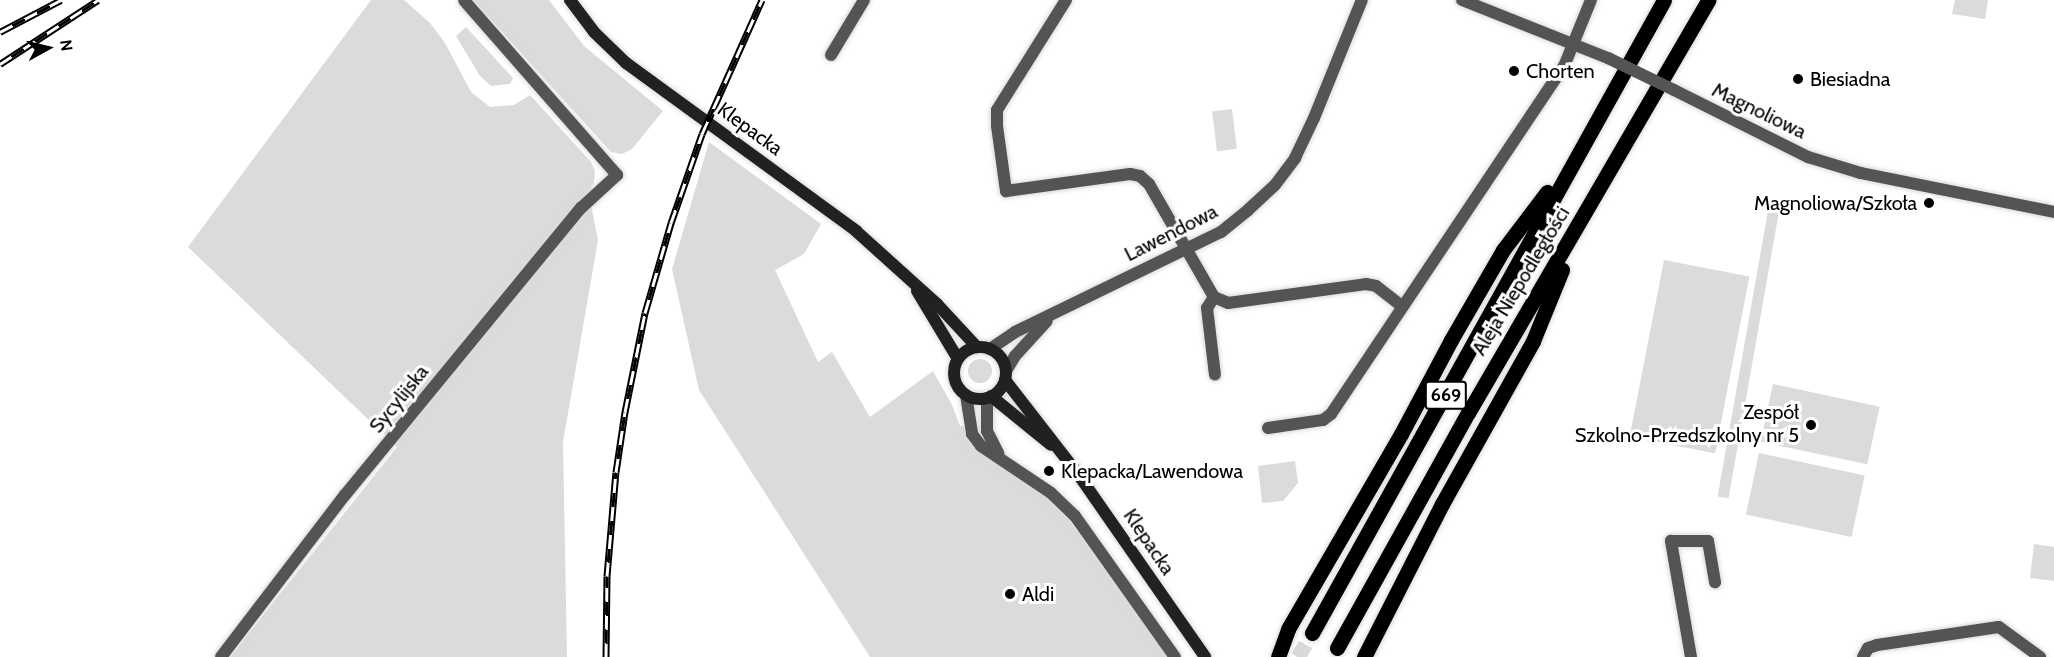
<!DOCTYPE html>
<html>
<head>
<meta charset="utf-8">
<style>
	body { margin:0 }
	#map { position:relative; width:2054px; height:657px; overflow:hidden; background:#fff; font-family:Cabin,sans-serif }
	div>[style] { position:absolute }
	.green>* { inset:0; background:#dbdbdb; transform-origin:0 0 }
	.round { border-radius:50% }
	.primary-tunnel>* { height:15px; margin-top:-7.5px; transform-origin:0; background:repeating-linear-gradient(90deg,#d9d9d9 0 15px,transparent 0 23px) }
	.roads { filter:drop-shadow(0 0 2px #dbdbdb) drop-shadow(0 0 2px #dbdbdb) }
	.street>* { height:12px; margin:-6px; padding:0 6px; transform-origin:6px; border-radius:6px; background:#545454 }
	.secondary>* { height:12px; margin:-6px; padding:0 6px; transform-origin:6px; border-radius:6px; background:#212121 }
	.secondary>.ring { margin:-6px; padding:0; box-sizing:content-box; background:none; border:12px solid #212121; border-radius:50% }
	.primary>* { height:15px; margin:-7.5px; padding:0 7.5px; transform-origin:7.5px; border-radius:7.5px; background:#000 }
	.rail>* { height:7px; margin-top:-3.5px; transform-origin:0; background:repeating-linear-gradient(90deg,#fff 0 14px,#000 0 28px); box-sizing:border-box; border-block:2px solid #000 }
	.street-bridge>* { height:12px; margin:-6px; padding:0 6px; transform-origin:6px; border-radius:6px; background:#545454 }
	.dots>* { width:16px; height:16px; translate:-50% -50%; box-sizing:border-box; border:3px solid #fff; border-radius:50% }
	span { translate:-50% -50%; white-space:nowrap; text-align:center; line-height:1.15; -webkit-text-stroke:6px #fff; paint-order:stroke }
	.shield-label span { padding:2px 4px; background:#fff; border:2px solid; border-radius:4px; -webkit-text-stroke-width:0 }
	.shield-label { font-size:18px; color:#000; font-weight:700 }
	.poi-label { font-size:20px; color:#000 }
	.left { translate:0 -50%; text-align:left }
	.right { translate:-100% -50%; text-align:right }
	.street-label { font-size:20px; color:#000 }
	.north { position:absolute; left:18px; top:18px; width:60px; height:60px; -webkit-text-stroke:4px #fff; paint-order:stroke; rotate:82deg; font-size:16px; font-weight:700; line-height:24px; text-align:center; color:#000 }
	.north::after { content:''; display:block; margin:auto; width:21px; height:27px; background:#000; clip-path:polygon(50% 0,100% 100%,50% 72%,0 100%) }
</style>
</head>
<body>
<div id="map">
	<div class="green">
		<i style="clip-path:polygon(371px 0,404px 0,430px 23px,445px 43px,471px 92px,490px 107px,514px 105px,530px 95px,591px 162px,595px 171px,594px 183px,591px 187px,595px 191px,589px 195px,598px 240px,563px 442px,567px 657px,230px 657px,397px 447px,188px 247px)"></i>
		<i style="clip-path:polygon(473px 0,549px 0,584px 46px,663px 111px,632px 149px,622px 154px,611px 152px)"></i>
		<i style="clip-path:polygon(1955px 0,1988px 0,1985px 19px,1952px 14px)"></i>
		<i style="clip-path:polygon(466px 27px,513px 78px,510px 84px,491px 86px,480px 76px,456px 36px)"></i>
		<i style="left:1232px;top:109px;width:40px;height:20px;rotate:83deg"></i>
		<i style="clip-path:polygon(709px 142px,821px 224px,804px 254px,775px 270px,818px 362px,832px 352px,870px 417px,933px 371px,952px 405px,960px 426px,965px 426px,971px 444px,1045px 496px,1070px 521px,1168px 657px,870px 657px,699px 390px,672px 269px)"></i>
		<i style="left:1769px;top:205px;width:11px;height:296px;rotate:10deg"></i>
		<i style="left:1664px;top:260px;width:87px;height:180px;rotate:11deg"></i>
		<i class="round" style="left:968px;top:359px;width:24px;height:24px"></i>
		<i style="left:1773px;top:384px;width:109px;height:59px;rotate:12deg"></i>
		<i style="left:1759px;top:453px;width:108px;height:63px;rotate:12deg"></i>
		<i style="clip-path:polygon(1295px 461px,1298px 483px,1283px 501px,1262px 503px,1258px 466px)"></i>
		<i style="clip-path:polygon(2034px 544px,2054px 547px,2054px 581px,2030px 578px)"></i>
	</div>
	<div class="primary-tunnel">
		<i style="left:1298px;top:657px;width:28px;rotate:-60deg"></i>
	</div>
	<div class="roads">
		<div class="street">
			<i style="left:1066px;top:0;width:130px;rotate:122.1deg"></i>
			<i style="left:997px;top:110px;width:16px;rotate:90deg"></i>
			<i style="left:997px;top:126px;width:66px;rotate:82.1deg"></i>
			<i style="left:1006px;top:191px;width:125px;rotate:-7.8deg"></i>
			<i style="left:1130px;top:174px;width:10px;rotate:11deg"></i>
			<i style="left:1140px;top:176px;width:12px;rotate:42deg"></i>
			<i style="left:1149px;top:184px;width:130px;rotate:60.1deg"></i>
			<i style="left:1214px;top:297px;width:15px;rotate:23deg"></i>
			<i style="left:1228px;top:303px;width:139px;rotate:-7.8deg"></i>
			<i style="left:1366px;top:284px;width:10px;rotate:11deg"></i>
			<i style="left:1376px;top:286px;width:33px;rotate:38deg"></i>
			<i style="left:1462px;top:0;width:157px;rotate:21.7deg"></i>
			<i style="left:831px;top:55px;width:64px;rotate:-59deg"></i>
			<i style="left:1674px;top:90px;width:150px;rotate:26.6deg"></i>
			<i style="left:1808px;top:157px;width:55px;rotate:16.8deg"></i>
			<i style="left:1861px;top:173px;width:197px;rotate:11.4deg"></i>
			<i style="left:1214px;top:297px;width:13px;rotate:122deg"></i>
			<i style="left:1207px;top:308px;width:67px;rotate:83.2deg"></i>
			<i style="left:990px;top:349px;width:30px;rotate:-34deg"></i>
			<i style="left:1015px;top:332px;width:229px;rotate:-25.9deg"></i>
			<i style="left:1221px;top:232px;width:35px;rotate:-39deg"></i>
			<i style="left:1248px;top:210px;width:37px;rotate:-43deg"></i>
			<i style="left:1275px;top:185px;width:34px;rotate:-53deg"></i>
			<i style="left:1295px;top:158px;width:44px;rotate:-64.6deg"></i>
			<i style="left:1314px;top:118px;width:127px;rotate:-67.9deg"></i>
			<i style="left:1006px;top:371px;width:17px;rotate:-59deg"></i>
			<i style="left:1015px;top:356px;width:47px;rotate:-47.6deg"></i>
			<i style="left:966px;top:395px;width:39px;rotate:81deg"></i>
			<i style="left:972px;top:434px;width:15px;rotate:53deg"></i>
			<i style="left:981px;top:446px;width:84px;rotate:33.9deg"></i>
			<i style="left:1051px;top:493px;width:33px;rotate:44deg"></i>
			<i style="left:1075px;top:516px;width:173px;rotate:54.7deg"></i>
			<i style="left:987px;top:398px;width:33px;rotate:90deg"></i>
			<i style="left:987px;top:431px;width:25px;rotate:63deg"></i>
			<i style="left:1268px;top:428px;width:56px;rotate:-8.3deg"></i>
			<i style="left:1323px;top:420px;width:10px;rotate:-37deg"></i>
			<i style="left:1331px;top:414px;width:421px;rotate:-56.2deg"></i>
			<i style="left:1565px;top:64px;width:69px;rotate:-67.9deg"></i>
			<i style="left:221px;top:657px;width:204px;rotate:-52.6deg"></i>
			<i style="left:345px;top:495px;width:372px;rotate:-50.6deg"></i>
			<i style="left:581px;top:208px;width:49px;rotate:-42.5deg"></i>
			<i style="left:617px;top:175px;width:232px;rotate:-131.2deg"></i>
			<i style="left:1691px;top:657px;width:118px;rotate:-99.8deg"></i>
			<i style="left:1671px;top:541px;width:37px"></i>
			<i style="left:1708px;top:541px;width:42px;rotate:80.3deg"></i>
			<i style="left:1863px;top:657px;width:10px;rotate:-61deg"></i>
			<i style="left:1868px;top:648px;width:9px;rotate:-18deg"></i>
			<i style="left:1877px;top:645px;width:123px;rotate:-8.4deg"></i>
			<i style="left:1999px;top:627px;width:51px;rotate:36.2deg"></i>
		</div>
		<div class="secondary">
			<i style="left:570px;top:0;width:40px;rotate:53deg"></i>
			<i style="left:594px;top:32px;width:45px;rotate:44.1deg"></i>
			<i style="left:626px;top:63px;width:285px;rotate:36.1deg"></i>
			<i style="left:856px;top:231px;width:109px;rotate:42deg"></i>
			<i style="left:937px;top:304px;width:59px;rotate:47.1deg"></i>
			<i style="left:917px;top:291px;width:79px;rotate:58.9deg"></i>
			<i class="ring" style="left:954px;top:347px;width:40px;height:40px"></i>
			<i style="left:1005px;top:380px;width:119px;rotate:52.2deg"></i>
			<i style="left:1078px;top:474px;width:223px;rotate:55.2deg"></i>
			<i style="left:991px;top:396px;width:77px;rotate:39.2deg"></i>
		</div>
		<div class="primary">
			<i style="left:1312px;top:633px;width:724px;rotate:-60.92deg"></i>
			<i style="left:1337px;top:648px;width:269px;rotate:-60.9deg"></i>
			<i style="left:1468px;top:413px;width:478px;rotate:-59.8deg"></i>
			<i style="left:1278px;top:657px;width:30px;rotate:-70deg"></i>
			<i style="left:1288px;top:629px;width:225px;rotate:-59.9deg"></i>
			<i style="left:1401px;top:434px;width:106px;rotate:-62deg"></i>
			<i style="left:1451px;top:340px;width:104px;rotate:-60deg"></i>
			<i style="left:1503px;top:250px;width:73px;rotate:-52.8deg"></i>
			<i style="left:1364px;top:657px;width:172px;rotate:-63deg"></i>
			<i style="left:1442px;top:504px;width:187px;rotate:-60.8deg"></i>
			<i style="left:1533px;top:341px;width:77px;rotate:-67.8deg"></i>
		</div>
	</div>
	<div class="rail">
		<i style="left:0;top:32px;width:69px;rotate:-27.7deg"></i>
		<i style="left:0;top:64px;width:117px;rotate:-33.1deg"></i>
		<i style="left:606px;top:657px;width:81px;rotate:-89.3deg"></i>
		<i style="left:607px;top:576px;width:104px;rotate:-85.1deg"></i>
		<i style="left:616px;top:472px;width:61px;rotate:-81.5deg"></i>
		<i style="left:625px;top:412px;width:101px;rotate:-78.6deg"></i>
		<i style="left:645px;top:313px;width:94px;rotate:-73.9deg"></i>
		<i style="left:671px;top:223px;width:94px;rotate:-70.8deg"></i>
		<i style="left:702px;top:134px;width:147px;rotate:-65.9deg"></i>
	</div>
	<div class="street-bridge">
		<i style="left:1608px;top:58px;width:73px;rotate:25.9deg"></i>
	</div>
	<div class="dots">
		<i style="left:1514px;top:71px;background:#000"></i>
		<i style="left:1798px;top:79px;background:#000"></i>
		<i style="left:1929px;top:203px;background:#000"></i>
		<i style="left:1811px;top:425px;background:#000"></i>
		<i style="left:1049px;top:471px;background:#000"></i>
		<i style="left:1010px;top:594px;background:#000"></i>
	</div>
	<div class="shield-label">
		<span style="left:1446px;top:395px">669</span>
	</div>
	<div class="poi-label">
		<span class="left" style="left:1526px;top:71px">Chorten</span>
		<span class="left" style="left:1810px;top:79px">Biesiadna</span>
		<span class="right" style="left:1917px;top:203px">Magnoliowa/Szkoła</span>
		<span class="right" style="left:1799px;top:424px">Zespół<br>Szkolno-Przedszkolny nr 5</span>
		<span class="left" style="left:1061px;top:471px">Klepacka/Lawendowa</span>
		<span class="left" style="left:1022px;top:594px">Aldi</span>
	</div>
	<div class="street-label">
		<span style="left:1759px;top:111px;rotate:26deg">Magnoliowa</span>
		<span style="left:750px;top:129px;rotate:36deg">Klepacka</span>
		<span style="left:1171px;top:233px;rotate:-27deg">Lawendowa</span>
		<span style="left:1521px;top:281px;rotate:-59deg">Aleja Niepodległości</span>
		<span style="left:399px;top:399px;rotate:-51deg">Sycylijska</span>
		<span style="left:1149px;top:542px;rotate:56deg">Klepacka</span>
	</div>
	<div class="north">N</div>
</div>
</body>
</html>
